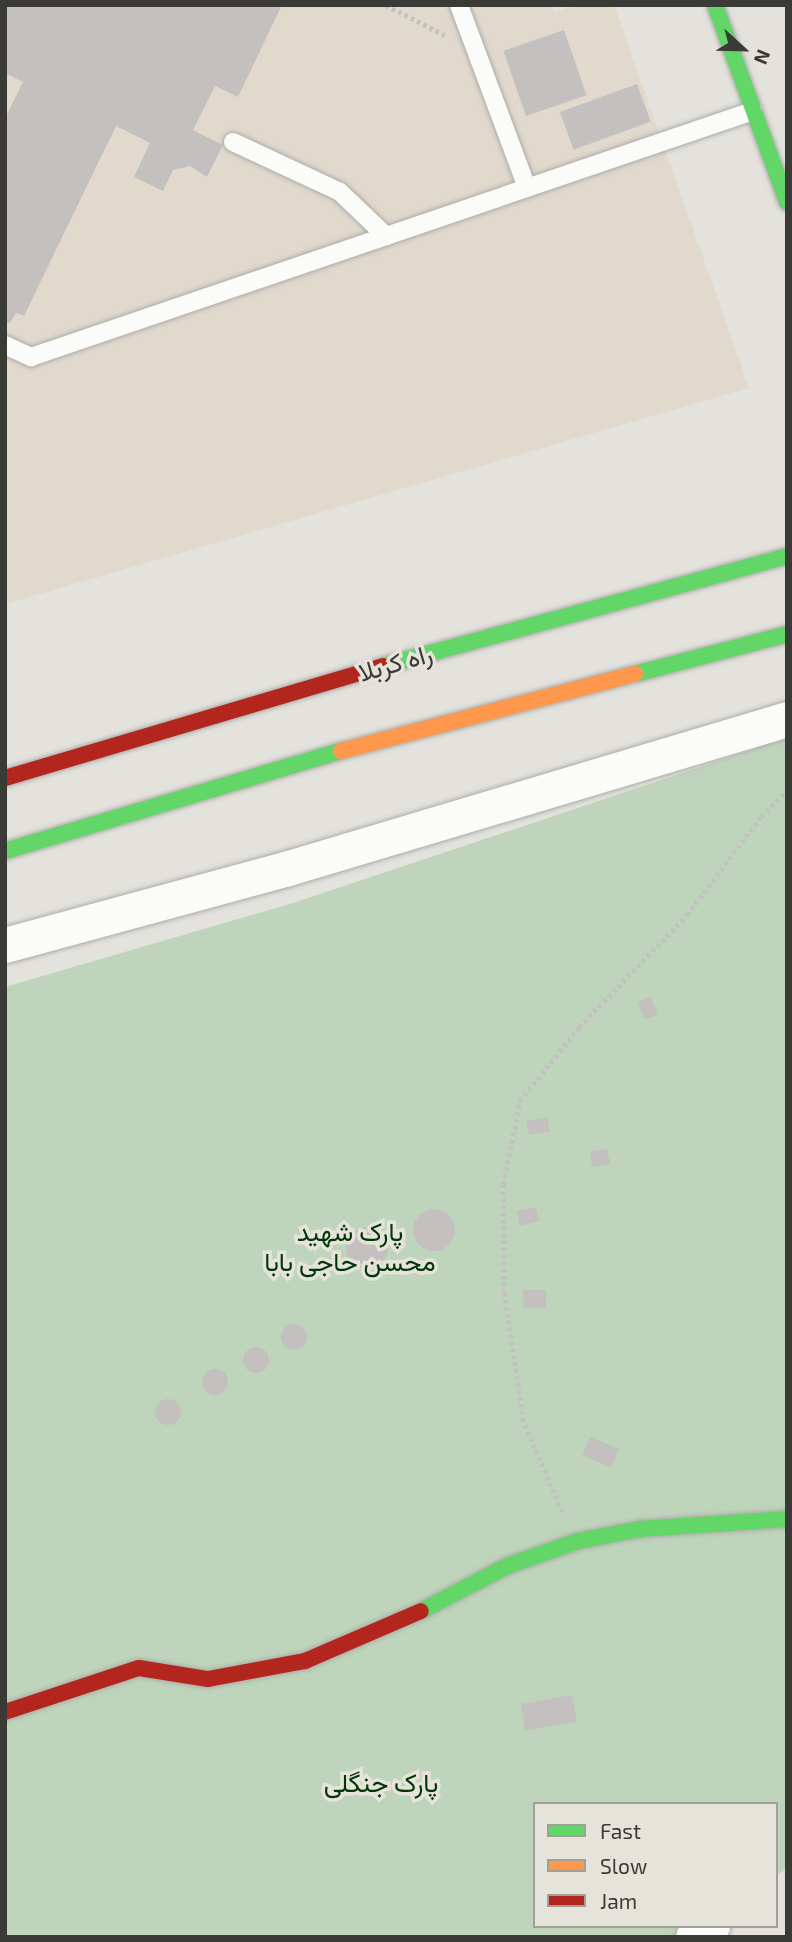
<!DOCTYPE html>
<html>
<head>
<meta charset="utf-8">
<style>
	body { margin:0 }
	#map { position:relative; width:792px; height:1942px; overflow:hidden; background:#e3e2dd; font-family:"Exo 2",Vazirmatn,sans-serif }
	div>[style] { position:absolute }
	.medical>* { inset:0; background:#e2d9cd }
	.green>* { inset:0; background:#bed5bb }
	.building>* { inset:0; background:#c3c0bf; transform-origin:0 0 }
	.round { border-radius:50% }
	.path>* { height:4.5px; margin-top:-2.25px; transform-origin:0; background:repeating-linear-gradient(90deg,#c2c2c0 0 3.5px,transparent 0 7px) }
	.roads { filter:drop-shadow(0 0 2px #adaca8) drop-shadow(0 0 2px #adaca8) }
	.lane>* { height:18px; margin:-9px; padding:0 9px; transform-origin:9px; border-radius:9px; background:#fbfbfa }
	.street>* { height:35px; margin:-17.5px; padding:0 17.5px; transform-origin:17.5px; border-radius:17.5px; background:#fbfbfa }
	.fast>* { height:16px; margin:-8px; padding:0 8px; transform-origin:8px; border-radius:8px; background:#63d668 }
	.slow>* { height:16px; margin:-8px; padding:0 8px; transform-origin:8px; border-radius:8px; background:#ff974d }
	.jam>* { height:16px; margin:-8px; padding:0 8px; transform-origin:8px; border-radius:8px; background:#b3261e }
	span { translate:-50% -50%; white-space:nowrap; text-align:center; line-height:1.15; -webkit-text-stroke:7px #e6e4da; paint-order:stroke }
	.street-label { font-size:26px; color:#3a3a36 }
	.park-label { font-size:26px; color:#023607 }
	.frame { position:absolute; inset:0; border:7px solid #3a3a36; pointer-events:none }
	.legend { position:absolute; left:533px; top:1802px; width:245px; height:126px; box-sizing:border-box; background:#e6e4da; border:2px solid #a1a098; margin:0; padding:9px 12px; list-style:none; font-size:21px; color:#3a3a36 }
	.legend li { display:flex; align-items:center; gap:14px; height:35px }
	.legend b { width:35px; border:2px solid #a1a098 }
	.north { position:absolute; left:708px; top:14px; width:70px; height:70px; -webkit-text-stroke:5px #e6e4da; paint-order:stroke; rotate:112deg; font-size:19px; font-weight:700; line-height:28px; text-align:center; color:#3a3a36 }
	.north::after { content:''; display:block; margin:auto; width:24px; height:32px; background:#3a3a36; clip-path:polygon(50% 0,100% 100%,50% 72%,0 100%) }
</style>
</head>
<body>
<div id="map">
	<div class="medical">
		<i style="clip-path:polygon(5px 5px,551px 5px,554px 12px,579px 5px,614px 5px,749px 388px,5px 604px)"></i>
	</div>
	<div class="green">
		<i style="clip-path:polygon(787px 738px,787px 1869px,776px 1875px,776px 1804px,535px 1804px,535px 1926px,692px 1926px,672px 1937px,5px 1937px,5px 987px,293px 903px)"></i>
	</div>
	<div class="building">
		<i style="clip-path:polygon(5px 5px,282px 5px,238px 97px,215px 86px,193px 130px,223px 145px,207px 177px,190px 166px,173px 170px,163px 191px,134px 177px,150px 143px,116px 126px,24px 316px,16px 313px,10px 323px,5px 321px,5px 118px,23px 82px,5px 73px)"></i>
		<i style="left:564px;top:30px;width:69px;height:64px;rotate:71deg"></i>
		<i style="left:637px;top:84px;width:40px;height:82px;rotate:70deg"></i>
		<i style="left:651px;top:997px;width:19px;height:14px;rotate:69deg"></i>
		<i style="left:547px;top:1117px;width:14px;height:21px;rotate:78deg"></i>
		<i style="left:607px;top:1148px;width:16px;height:18px;rotate:79deg"></i>
		<i style="left:536px;top:1207px;width:15px;height:20px;rotate:79deg"></i>
		<i class="round" style="left:413px;top:1209px;width:42px;height:42px"></i>
		<i class="round" style="left:346px;top:1227px;width:42px;height:42px"></i>
		<i style="left:546px;top:1290px;width:18px;height:23px;rotate:90deg"></i>
		<i class="round" style="left:281px;top:1324px;width:26px;height:26px"></i>
		<i class="round" style="left:243px;top:1347px;width:26px;height:26px"></i>
		<i class="round" style="left:202px;top:1369px;width:26px;height:26px"></i>
		<i class="round" style="left:155px;top:1399px;width:26px;height:26px"></i>
		<i style="left:590px;top:1437px;width:31px;height:20px;rotate:22deg"></i>
		<i style="left:572px;top:1695px;width:27px;height:52px;rotate:80deg"></i>
	</div>
	<div class="path">
		<i style="left:386px;top:5px;width:66px;rotate:27deg"></i>
		<i style="left:562px;top:1512px;width:99px;rotate:-113.2deg"></i>
		<i style="left:523px;top:1421px;width:129px;rotate:-98.4deg"></i>
		<i style="left:504px;top:1293px;width:109px;rotate:-90.5deg"></i>
		<i style="left:503px;top:1184px;width:85px;rotate:-78.4deg"></i>
		<i style="left:520px;top:1101px;width:95px;rotate:-51.4deg"></i>
		<i style="left:579px;top:1027px;width:156px;rotate:-46deg"></i>
		<i style="left:687px;top:915px;width:124px;rotate:-53.2deg"></i>
		<i style="left:761px;top:816px;width:36px;rotate:-44deg"></i>
	</div>
	<div class="roads">
		<div class="lane">
			<i style="left:459px;top:5px;width:195px;rotate:69.6deg"></i>
			<i style="left:233px;top:142px;width:118px;rotate:25deg"></i>
			<i style="left:340px;top:192px;width:64px;rotate:43.7deg"></i>
			<i style="left:5px;top:345px;width:29px;rotate:25deg"></i>
			<i style="left:31px;top:357px;width:763px;rotate:-18.82deg"></i>
		</div>
		<div class="street">
			<i style="left:5px;top:945px;width:290px;rotate:-15.2deg"></i>
			<i style="left:285px;top:869px;width:524px;rotate:-16.64deg"></i>
			<i style="left:693px;top:1937px;width:22px;rotate:-30deg"></i>
		</div>
		<div class="fast">
			<i style="left:715px;top:5px;width:210px;rotate:69.9deg"></i>
			<i style="left:383px;top:666px;width:419px;rotate:-15.2deg"></i>
			<i style="left:635px;top:674px;width:157px;rotate:-14.7deg"></i>
			<i style="left:5px;top:851px;width:351px;rotate:-16.6deg"></i>
			<i style="left:421px;top:1611px;width:97px;rotate:-27.6deg"></i>
			<i style="left:507px;top:1566px;width:75px;rotate:-19.4deg"></i>
			<i style="left:578px;top:1541px;width:63px;rotate:-11deg"></i>
			<i style="left:640px;top:1529px;width:147px;rotate:-3.9deg"></i>
		</div>
		<div class="slow">
			<i style="left:341px;top:751px;width:304px;rotate:-14.7deg"></i>
		</div>
		<div class="jam">
			<i style="left:5px;top:778px;width:394px;rotate:-16.5deg"></i>
			<i style="left:5px;top:1712px;width:141px;rotate:-18.2deg"></i>
			<i style="left:139px;top:1668px;width:70px;rotate:9.1deg"></i>
			<i style="left:208px;top:1679px;width:99px;rotate:-10.5deg"></i>
			<i style="left:305px;top:1661px;width:126px;rotate:-23.3deg"></i>
		</div>
	</div>
	<div class="street-label">
		<span style="left:395px;top:662px;rotate:-16deg">راه کربلا</span>
	</div>
	<div class="park-label">
		<span style="left:350px;top:1246px">پارک شهید<br>محسن حاجی بابا</span>
		<span style="left:381px;top:1782px">پارک جنگلی</span>
	</div>
	<div class="frame"></div>
	<ul class="legend">
	<li><b style="height:9px;background:#63d668"></b>Fast</li>
	<li><b style="height:9px;background:#ff974d"></b>Slow</li>
	<li><b style="height:9px;background:#b3261e"></b>Jam</li>
	</ul>
	<div class="north">N</div>
</div>
</body>
</html>
